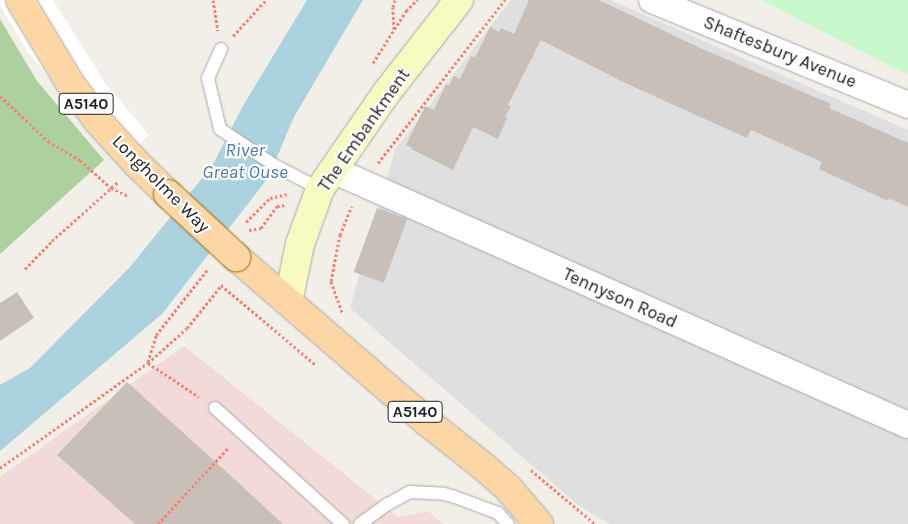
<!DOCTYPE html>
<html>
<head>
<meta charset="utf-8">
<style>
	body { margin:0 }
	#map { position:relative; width:908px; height:524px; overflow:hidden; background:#f2efe9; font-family:Karla,sans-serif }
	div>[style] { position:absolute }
	.residential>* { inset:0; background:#e0dfdf }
	.commercial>* { inset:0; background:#f2dad9 }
	.forest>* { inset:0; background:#add19e }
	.park>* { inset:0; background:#c8facc }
	.water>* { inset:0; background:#aad3df }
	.pier>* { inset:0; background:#fff }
	.building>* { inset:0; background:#c7bfb8; transform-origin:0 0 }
	.path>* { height:3px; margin-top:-1.5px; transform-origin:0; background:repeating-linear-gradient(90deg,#fa8072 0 2.5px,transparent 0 5px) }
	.roads { filter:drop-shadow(0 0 1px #a9a9a9) drop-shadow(0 0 1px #a9a9a9) }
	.lane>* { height:12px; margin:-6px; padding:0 6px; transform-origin:6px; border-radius:6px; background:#fff }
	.street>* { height:26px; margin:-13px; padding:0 13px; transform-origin:13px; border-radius:13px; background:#fff }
	.secondary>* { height:28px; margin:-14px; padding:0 14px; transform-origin:14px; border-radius:14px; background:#f7fabf }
	.primary>* { height:28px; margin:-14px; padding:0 14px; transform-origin:14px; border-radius:14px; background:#fcd6a4 }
	.bridges { filter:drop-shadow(0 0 1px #a06b00) drop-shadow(0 0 1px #a06b00) }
	.primary-bridge>* { height:28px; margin:-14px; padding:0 14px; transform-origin:14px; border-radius:14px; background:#fcd6a4 }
	span { translate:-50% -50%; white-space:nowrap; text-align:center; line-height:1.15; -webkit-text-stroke:4.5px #fff; paint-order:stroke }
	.shield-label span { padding:1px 4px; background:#fff; border:1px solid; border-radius:4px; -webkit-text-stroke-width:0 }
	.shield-label { font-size:16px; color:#222; font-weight:700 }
	.street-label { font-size:18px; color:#222 }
	.water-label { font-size:19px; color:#4a7aab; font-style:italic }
</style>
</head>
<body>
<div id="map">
	<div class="residential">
		<i style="clip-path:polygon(511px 0,610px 0,908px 130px,908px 524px,610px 524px,578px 505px,350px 308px,395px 150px)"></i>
	</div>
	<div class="commercial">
		<i style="clip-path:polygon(184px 346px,398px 517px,428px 511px,444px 524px,0 524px,0 477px)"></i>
	</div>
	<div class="forest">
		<i style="clip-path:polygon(0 19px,37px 81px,104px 160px,0 254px)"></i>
	</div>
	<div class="park">
		<i style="clip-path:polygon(761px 0,908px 0,908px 75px)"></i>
	</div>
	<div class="water">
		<i style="clip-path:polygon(307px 0,363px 0,294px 117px,268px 178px,162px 314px,0 451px,0 385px,30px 368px,129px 268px,212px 166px,244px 104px)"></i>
	</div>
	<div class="pier">
		<i style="clip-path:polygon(0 0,53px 0,105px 83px,149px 135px,120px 163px,27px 51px,0 5px)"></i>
	</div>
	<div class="building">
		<i style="clip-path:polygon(529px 0,599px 0,700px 48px,831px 104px,829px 108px,908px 143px,908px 207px,889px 198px,888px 201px,819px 169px,822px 162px,751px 130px,747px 138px,623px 82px,541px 40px,508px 105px,511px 106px,505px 117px,507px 118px,498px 139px,473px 127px,453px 170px,411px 149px,412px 148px,406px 145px,425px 106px,434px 110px,446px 84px,449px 86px,454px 76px,460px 79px,471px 56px,475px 58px,490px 27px,499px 32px,501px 28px,514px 34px)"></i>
		<i style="left:377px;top:208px;width:32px;height:68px;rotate:20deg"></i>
		<i style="clip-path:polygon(17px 292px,34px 318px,0 341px,0 303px)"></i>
		<i style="clip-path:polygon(127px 382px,230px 475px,283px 524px,135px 524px,57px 455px)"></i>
	</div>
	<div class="path">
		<i style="left:213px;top:0;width:31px;rotate:81deg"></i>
		<i style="left:394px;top:29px;width:22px;rotate:-93deg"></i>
		<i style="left:393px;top:7px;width:7px;rotate:-74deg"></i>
		<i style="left:233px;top:36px;width:49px;rotate:-47.5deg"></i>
		<i style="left:373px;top:63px;width:62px;rotate:-57.6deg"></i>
		<i style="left:406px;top:11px;width:16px;rotate:-45deg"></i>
		<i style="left:0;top:96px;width:66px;rotate:43.2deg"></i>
		<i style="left:48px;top:141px;width:37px;rotate:31deg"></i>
		<i style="left:80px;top:160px;width:42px;rotate:42.1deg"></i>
		<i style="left:111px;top:188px;width:20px;rotate:24deg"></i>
		<i style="left:378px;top:163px;width:207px;rotate:-52.1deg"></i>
		<i style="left:246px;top:222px;width:34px;rotate:-45deg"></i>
		<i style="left:270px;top:198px;width:17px;rotate:-13deg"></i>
		<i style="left:249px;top:230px;width:12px;rotate:-9deg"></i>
		<i style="left:261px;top:228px;width:27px;rotate:-54deg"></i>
		<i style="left:277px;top:206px;width:8px;rotate:-7deg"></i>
		<i style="left:25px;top:269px;width:39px;rotate:-46deg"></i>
		<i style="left:52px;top:241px;width:89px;rotate:-41.8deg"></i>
		<i style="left:221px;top:285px;width:124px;rotate:40.1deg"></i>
		<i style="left:342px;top:312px;width:33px;rotate:-110deg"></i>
		<i style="left:331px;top:281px;width:47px;rotate:-78.9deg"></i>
		<i style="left:340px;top:235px;width:31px;rotate:-68deg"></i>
		<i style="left:148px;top:362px;width:28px;rotate:-73deg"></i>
		<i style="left:156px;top:335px;width:85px;rotate:-51.7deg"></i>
		<i style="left:148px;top:363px;width:61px;rotate:33.7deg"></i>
		<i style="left:0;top:468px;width:181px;rotate:-35.4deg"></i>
		<i style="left:148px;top:363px;width:52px;rotate:-41.9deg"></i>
		<i style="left:187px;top:328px;width:55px;rotate:-50.9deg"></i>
		<i style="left:531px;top:470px;width:84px;rotate:40.2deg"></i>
		<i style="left:158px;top:524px;width:105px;rotate:-47.3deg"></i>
	</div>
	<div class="roads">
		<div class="lane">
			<i style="left:221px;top:49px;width:32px;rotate:114deg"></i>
			<i style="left:208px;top:78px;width:52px;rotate:76.8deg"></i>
			<i style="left:220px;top:129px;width:65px;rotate:33.7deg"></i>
			<i style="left:274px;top:165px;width:52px;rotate:27.6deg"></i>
			<i style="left:215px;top:408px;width:173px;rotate:42.2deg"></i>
			<i style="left:360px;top:524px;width:34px;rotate:-36deg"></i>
			<i style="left:388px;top:504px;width:25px;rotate:-29deg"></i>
			<i style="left:410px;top:492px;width:34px;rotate:3deg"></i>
			<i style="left:444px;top:494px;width:11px;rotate:15deg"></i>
			<i style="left:455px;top:497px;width:46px;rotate:20.4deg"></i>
			<i style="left:498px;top:513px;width:15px;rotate:48deg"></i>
		</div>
		<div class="street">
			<i style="left:652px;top:0;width:277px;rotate:22.3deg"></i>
			<i style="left:333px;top:170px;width:629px;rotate:23.92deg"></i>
		</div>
		<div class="secondary">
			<i style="left:288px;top:302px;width:59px;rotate:-78.3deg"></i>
			<i style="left:300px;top:244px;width:59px;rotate:-70deg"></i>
			<i style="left:320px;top:189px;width:118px;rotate:-55.4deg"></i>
			<i style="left:387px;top:92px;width:117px;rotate:-52deg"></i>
		</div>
		<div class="primary">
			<i style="left:20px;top:0;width:97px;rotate:58.9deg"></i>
			<i style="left:70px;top:83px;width:47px;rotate:53.6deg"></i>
			<i style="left:98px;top:121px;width:58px;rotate:47.8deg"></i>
			<i style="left:137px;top:164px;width:43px;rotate:44.1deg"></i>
			<i style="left:236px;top:257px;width:251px;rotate:40.8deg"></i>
			<i style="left:426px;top:421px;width:74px;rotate:38.4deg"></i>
			<i style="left:484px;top:467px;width:32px;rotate:41deg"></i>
			<i style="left:508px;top:488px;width:48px;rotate:49.3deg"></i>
		</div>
	</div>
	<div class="bridges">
		<div class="primary-bridge">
			<i style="left:168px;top:194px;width:93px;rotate:42.8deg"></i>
		</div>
	</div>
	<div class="shield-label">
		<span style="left:86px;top:104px">A5140</span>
		<span style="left:415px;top:412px">A5140</span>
	</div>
	<div class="street-label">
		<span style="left:780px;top:52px;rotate:22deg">Shaftesbury Avenue</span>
		<span style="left:364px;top:130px;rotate:-55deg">The Embankment</span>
		<span style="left:161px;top:184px;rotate:45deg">Longholme Way</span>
		<span style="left:620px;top:298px;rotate:24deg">Tennyson Road</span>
	</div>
	<div class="water-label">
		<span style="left:245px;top:162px">River<br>Great Ouse</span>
	</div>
</div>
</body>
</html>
